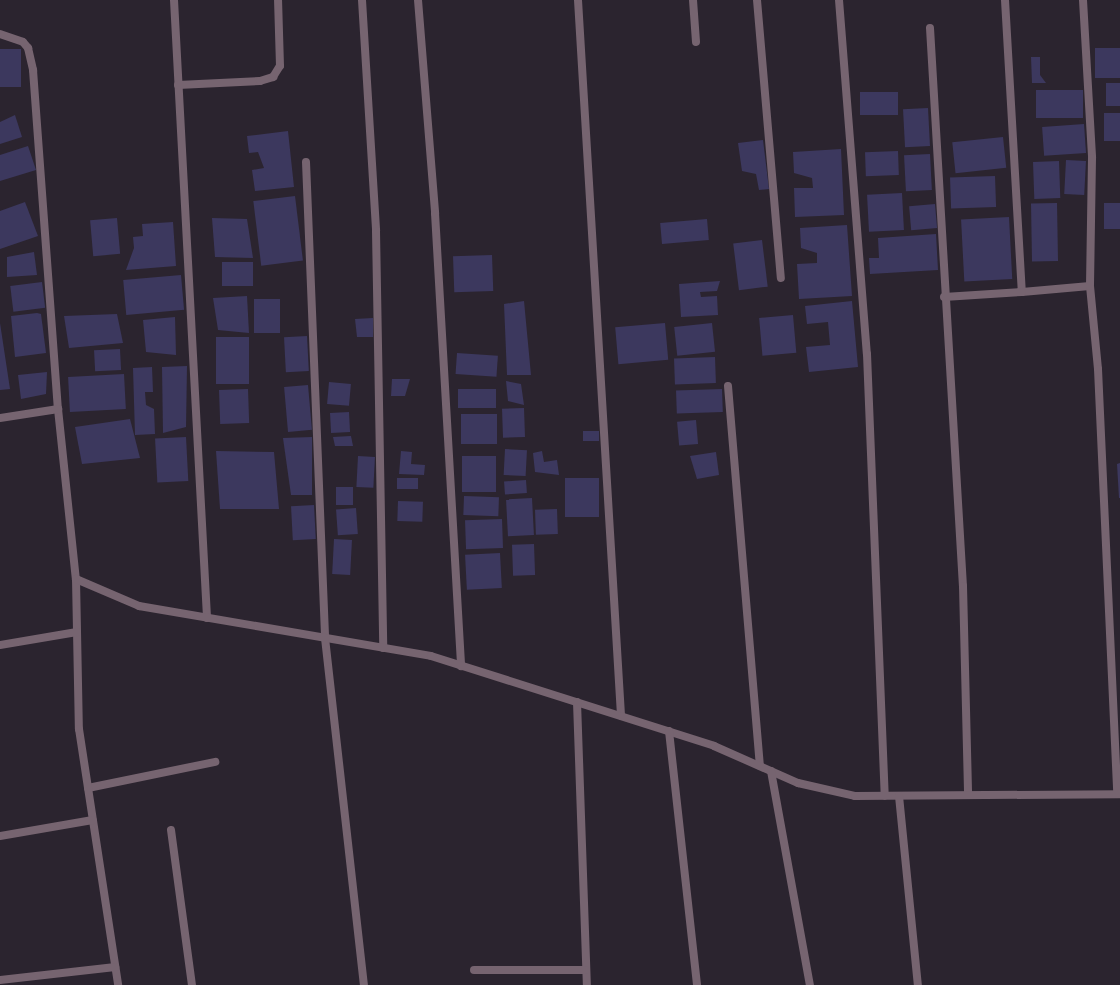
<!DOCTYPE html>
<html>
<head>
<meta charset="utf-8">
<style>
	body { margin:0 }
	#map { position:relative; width:1120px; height:985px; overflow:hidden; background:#2b242f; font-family:Manrope,sans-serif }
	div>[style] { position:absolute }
	.building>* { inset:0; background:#3c385e; transform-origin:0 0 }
	.service>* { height:8px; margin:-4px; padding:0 4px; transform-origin:4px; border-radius:4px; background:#766470 }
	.minor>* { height:8px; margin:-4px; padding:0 4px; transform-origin:4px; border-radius:4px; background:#766470 }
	span { translate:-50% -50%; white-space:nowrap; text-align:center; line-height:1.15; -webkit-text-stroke:3px #120f13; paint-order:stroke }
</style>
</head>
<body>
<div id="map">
	<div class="building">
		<i style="left:1120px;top:48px;width:30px;height:25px;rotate:90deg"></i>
		<i style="left:0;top:49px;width:21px;height:38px"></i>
		<i style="clip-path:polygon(1031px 57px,1040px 57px,1040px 75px,1046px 83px,1032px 83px)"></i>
		<i style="left:1106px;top:83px;width:14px;height:23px"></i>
		<i style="left:1036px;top:90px;width:47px;height:28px"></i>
		<i style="left:860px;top:92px;width:38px;height:23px"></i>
		<i style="left:928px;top:108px;width:38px;height:25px;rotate:87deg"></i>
		<i style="left:1120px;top:113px;width:28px;height:16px;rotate:90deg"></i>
		<i style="clip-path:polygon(15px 115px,22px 137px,0 144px,0 122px)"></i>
		<i style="left:1084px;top:124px;width:29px;height:42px;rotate:86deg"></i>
		<i style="clip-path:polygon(288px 131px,294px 187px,255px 191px,252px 170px,264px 168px,258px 152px,249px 153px,247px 136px)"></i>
		<i style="left:1003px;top:137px;width:31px;height:51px;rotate:84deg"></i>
		<i style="clip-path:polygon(763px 140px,769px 189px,759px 190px,756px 174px,742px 171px,738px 143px)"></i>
		<i style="clip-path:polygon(28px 146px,36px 170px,0 181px,0 155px)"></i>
		<i style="clip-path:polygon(841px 149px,844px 215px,795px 217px,794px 188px,813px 188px,812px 178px,794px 173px,793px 152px)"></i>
		<i style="left:898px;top:151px;width:24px;height:33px;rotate:88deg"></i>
		<i style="left:930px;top:154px;width:36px;height:26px;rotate:87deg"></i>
		<i style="left:1066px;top:160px;width:20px;height:34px;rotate:3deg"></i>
		<i style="left:1059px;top:161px;width:37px;height:26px;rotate:88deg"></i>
		<i style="left:995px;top:176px;width:31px;height:45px;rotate:88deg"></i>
		<i style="left:902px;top:193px;width:37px;height:35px;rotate:87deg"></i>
		<i style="left:295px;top:196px;width:65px;height:42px;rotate:83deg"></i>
		<i style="clip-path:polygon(25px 202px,38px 236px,0 249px,0 211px)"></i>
		<i style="left:1057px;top:203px;width:58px;height:26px;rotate:89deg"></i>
		<i style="left:1120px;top:203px;width:26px;height:16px;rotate:90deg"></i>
		<i style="left:935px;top:204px;width:24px;height:26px;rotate:85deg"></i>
		<i style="left:1009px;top:217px;width:62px;height:48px;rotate:87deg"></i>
		<i style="left:117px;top:218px;width:36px;height:27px;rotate:85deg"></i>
		<i style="clip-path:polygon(212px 218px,247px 219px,253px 258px,215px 257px)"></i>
		<i style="left:707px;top:219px;width:21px;height:47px;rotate:85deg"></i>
		<i style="clip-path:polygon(173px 222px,176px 266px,126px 270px,134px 248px,133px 237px,143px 236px,142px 224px)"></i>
		<i style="clip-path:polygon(847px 225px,852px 296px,799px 299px,797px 264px,817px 263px,817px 253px,801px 248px,800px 228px)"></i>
		<i style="clip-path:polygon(936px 234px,938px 270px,870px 274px,869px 258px,879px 258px,878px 238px)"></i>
		<i style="left:762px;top:240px;width:47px;height:29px;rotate:83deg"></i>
		<i style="clip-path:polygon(34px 252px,37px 275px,7px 277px,7px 257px)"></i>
		<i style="left:492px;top:255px;width:36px;height:39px;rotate:88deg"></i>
		<i style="left:253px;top:262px;width:24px;height:31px;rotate:90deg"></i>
		<i style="left:181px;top:275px;width:35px;height:58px;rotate:85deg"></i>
		<i style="clip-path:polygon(720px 281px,717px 291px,700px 292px,701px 297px,717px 296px,718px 315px,681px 317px,679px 284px)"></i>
		<i style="left:42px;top:282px;width:26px;height:32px;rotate:83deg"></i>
		<i style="clip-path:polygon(247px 296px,249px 333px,218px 330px,213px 298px)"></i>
		<i style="left:254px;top:299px;width:26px;height:34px"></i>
		<i style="clip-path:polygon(524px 301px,531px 375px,507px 375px,504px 304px)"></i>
		<i style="clip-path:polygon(852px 301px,858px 367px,809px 372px,806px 347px,830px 345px,828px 322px,807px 324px,805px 306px)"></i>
		<i style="clip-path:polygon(37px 313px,41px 314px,46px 353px,15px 357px,11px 316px)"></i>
		<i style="clip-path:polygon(117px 314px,123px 343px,69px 348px,64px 316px)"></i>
		<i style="left:793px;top:315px;width:38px;height:34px;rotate:85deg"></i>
		<i style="clip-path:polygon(175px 317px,176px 355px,146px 352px,143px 320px)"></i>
		<i style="clip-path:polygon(373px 318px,373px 337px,357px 337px,355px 319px)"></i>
		<i style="clip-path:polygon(0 323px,10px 389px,0 390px)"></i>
		<i style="left:665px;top:323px;width:37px;height:50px;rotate:85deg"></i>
		<i style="left:712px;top:323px;width:29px;height:38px;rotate:84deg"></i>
		<i style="left:307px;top:336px;width:35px;height:23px;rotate:87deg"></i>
		<i style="left:216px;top:337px;width:33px;height:47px"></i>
		<i style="left:120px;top:349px;width:21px;height:26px;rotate:87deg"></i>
		<i style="left:457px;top:353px;width:41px;height:21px;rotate:4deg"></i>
		<i style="left:715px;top:357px;width:26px;height:41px;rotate:88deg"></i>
		<i style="clip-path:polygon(187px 366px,186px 427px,163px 433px,162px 367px)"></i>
		<i style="clip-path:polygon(152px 367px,153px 392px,145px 392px,146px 405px,154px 409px,155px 434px,135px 435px,133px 368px)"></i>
		<i style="clip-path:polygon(47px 372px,46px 394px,21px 399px,18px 375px)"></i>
		<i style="left:124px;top:374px;width:35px;height:56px;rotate:87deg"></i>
		<i style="clip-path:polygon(392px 379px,410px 379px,405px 396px,391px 396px)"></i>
		<i style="clip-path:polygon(506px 381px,521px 384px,524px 405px,508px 401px)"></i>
		<i style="left:329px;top:382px;width:22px;height:22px;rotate:5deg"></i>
		<i style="left:308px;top:385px;width:45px;height:24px;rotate:85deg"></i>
		<i style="left:248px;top:389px;width:34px;height:29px;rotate:88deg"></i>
		<i style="left:458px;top:389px;width:38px;height:19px"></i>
		<i style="left:722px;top:389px;width:23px;height:46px;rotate:88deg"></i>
		<i style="left:524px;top:408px;width:29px;height:22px;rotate:88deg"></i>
		<i style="left:349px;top:412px;width:20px;height:19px;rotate:87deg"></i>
		<i style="left:461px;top:414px;width:36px;height:30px"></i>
		<i style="clip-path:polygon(130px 419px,140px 458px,82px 464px,75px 427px)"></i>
		<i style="left:696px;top:420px;width:24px;height:19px;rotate:85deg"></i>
		<i style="left:583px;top:431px;width:16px;height:10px"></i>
		<i style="clip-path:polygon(351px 436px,353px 446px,335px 446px,333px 437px)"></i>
		<i style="left:186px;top:437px;width:44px;height:31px;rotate:87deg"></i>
		<i style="clip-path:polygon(312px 437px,312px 495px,291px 495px,283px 438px)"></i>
		<i style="left:505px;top:449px;width:22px;height:26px;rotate:3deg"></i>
		<i style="clip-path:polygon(216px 451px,274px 452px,279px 509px,220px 509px)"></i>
		<i style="clip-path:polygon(401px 451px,412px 452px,411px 464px,425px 465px,424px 475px,399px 474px)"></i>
		<i style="clip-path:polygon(542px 451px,544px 462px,557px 460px,559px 475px,535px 472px,533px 453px)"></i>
		<i style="clip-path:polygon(716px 452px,719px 475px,697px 479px,690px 456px)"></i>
		<i style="left:358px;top:456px;width:17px;height:31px;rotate:3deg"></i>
		<i style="left:462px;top:456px;width:34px;height:36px"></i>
		<i style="clip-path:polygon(1120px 463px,1120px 498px,1119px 498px,1117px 464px)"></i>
		<i style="left:418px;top:478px;width:11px;height:21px;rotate:90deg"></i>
		<i style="left:565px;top:478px;width:34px;height:39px"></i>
		<i style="left:526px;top:480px;width:13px;height:22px;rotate:86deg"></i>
		<i style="left:336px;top:487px;width:17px;height:18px"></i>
		<i style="left:464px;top:496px;width:35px;height:19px;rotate:2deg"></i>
		<i style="left:532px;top:498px;width:37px;height:26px;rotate:87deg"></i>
		<i style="left:398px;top:501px;width:25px;height:20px;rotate:2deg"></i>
		<i style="left:314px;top:505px;width:34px;height:23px;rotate:87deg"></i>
		<i style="left:356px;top:508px;width:26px;height:20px;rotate:86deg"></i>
		<i style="left:557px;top:509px;width:25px;height:22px;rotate:88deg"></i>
		<i style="left:502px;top:519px;width:29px;height:37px;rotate:88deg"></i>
		<i style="left:334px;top:539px;width:18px;height:35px;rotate:3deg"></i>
		<i style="left:534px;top:544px;width:31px;height:22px;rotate:88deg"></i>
		<i style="left:500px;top:553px;width:35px;height:35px;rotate:87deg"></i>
	</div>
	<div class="service">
		<i style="left:88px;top:788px;width:130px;rotate:-11.6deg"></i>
	</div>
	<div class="minor">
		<i style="left:174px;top:0;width:619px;rotate:86.94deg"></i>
		<i style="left:362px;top:0;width:231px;rotate:86.5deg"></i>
		<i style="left:376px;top:231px;width:417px;rotate:89deg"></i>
		<i style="left:418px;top:0;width:214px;rotate:85.4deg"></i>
		<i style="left:435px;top:213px;width:454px;rotate:86.7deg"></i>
		<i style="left:578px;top:0;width:717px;rotate:86.56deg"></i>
		<i style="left:693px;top:0;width:42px;rotate:85.9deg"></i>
		<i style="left:757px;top:0;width:279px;rotate:85.1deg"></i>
		<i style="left:839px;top:0;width:355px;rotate:85.5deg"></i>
		<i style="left:867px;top:354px;width:442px;rotate:87.7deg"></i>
		<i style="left:1005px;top:0;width:292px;rotate:86.7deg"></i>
		<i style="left:1022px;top:292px;width:68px;rotate:-5deg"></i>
		<i style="left:1090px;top:286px;width:83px;rotate:84.5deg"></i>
		<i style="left:1098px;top:369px;width:425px;rotate:87.4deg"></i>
		<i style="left:1083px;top:0;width:158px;rotate:86.7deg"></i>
		<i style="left:1092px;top:158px;width:128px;rotate:90.9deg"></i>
		<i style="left:930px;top:28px;width:559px;rotate:86.62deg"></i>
		<i style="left:963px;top:586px;width:209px;rotate:88.6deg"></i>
		<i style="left:0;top:34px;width:24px;rotate:19deg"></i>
		<i style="left:23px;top:42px;width:8px;rotate:50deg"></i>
		<i style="left:28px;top:48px;width:23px;rotate:77deg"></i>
		<i style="left:33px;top:70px;width:340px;rotate:85.8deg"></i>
		<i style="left:58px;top:409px;width:171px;rotate:84deg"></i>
		<i style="left:76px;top:579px;width:150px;rotate:88.9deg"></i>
		<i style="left:79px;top:729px;width:259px;rotate:81.3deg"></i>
		<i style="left:178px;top:85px;width:82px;rotate:-2.8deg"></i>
		<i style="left:260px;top:81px;width:14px;rotate:-17deg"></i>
		<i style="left:273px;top:77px;width:13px;rotate:-58deg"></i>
		<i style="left:280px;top:66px;width:66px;rotate:-91.7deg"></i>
		<i style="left:306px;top:162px;width:476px;rotate:87.7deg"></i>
		<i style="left:325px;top:638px;width:349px;rotate:83.6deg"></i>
		<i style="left:944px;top:297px;width:78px;rotate:-3.7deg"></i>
		<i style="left:728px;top:386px;width:381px;rotate:85.2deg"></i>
		<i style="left:0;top:418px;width:59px;rotate:-8.8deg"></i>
		<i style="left:76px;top:579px;width:69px;rotate:23.2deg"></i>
		<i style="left:139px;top:606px;width:296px;rotate:9.7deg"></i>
		<i style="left:431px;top:656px;width:297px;rotate:17.6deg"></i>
		<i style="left:714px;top:746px;width:92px;rotate:23.8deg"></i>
		<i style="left:798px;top:783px;width:58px;rotate:12.8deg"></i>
		<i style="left:855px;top:796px;width:265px;rotate:-0.4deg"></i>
		<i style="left:0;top:645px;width:78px;rotate:-9.6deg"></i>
		<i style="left:577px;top:702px;width:283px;rotate:88deg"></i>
		<i style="left:669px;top:731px;width:256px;rotate:83.7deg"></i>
		<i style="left:771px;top:771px;width:218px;rotate:79.7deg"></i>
		<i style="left:899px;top:796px;width:190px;rotate:84.3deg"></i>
		<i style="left:171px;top:830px;width:156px;rotate:82.3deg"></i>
		<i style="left:0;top:836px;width:94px;rotate:-9.8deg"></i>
		<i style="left:474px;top:970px;width:111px"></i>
		<i style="left:0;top:980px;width:116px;rotate:-6.4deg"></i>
	</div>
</div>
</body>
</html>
